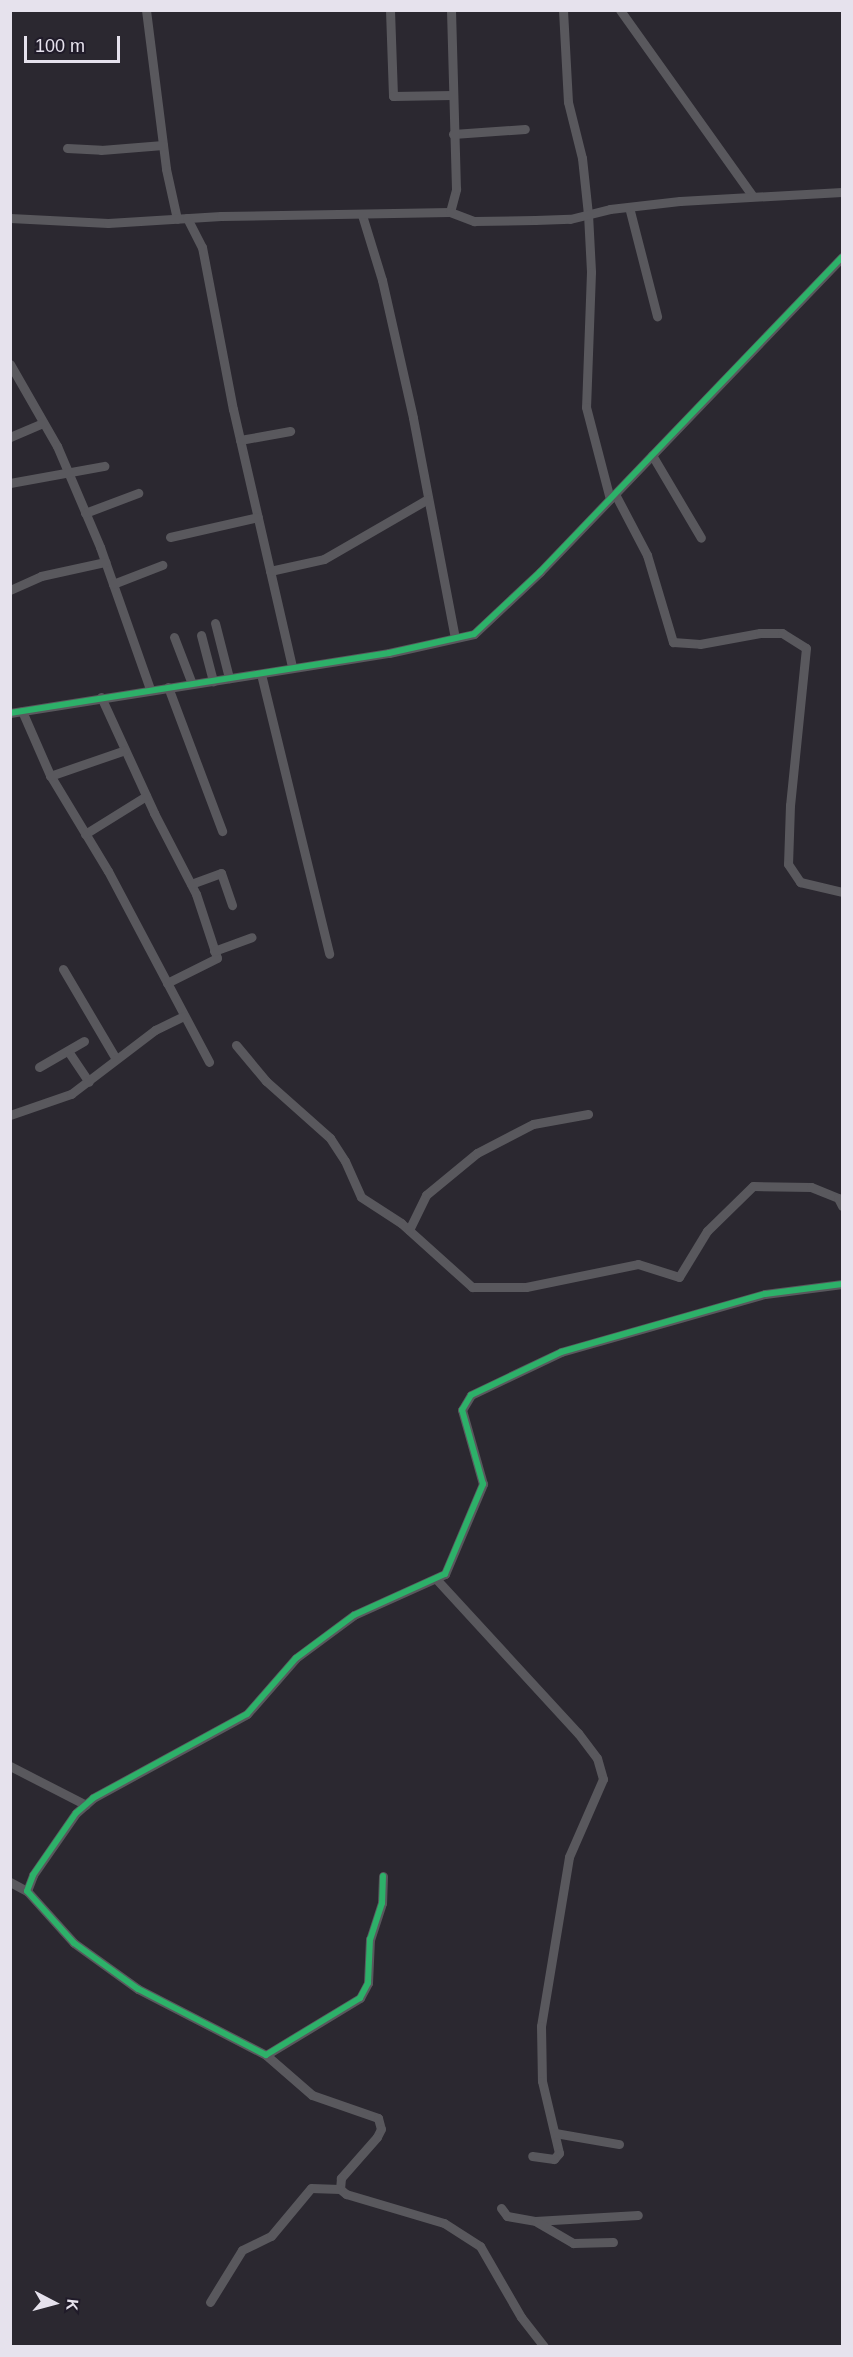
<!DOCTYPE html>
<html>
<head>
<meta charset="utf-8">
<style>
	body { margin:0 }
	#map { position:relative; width:853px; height:2357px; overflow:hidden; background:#2b2830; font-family:Arial,sans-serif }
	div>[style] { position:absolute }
	.minor>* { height:9px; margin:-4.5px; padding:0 4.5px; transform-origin:4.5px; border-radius:4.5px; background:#59585d }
	.cycleway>* { height:6px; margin:-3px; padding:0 3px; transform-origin:3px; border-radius:3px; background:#2db169 }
	span { translate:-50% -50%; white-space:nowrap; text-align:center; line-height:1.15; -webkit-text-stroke:6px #201b29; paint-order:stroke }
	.frame { position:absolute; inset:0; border:12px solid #e6e2ed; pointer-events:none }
	.north { position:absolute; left:24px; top:2273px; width:60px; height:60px; -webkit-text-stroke:4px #201b29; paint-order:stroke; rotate:96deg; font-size:16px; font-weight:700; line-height:24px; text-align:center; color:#e6e2ed }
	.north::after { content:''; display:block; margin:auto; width:21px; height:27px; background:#e6e2ed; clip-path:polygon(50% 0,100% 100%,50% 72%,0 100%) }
	.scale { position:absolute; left:24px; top:36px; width:96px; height:27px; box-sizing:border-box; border:3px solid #e6e2ed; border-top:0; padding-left:8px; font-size:18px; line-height:21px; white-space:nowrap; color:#e6e2ed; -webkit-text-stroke:4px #201b29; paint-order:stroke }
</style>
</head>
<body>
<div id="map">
	<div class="minor">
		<i style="left:146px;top:10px;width:160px;rotate:82.8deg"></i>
		<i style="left:166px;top:169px;width:51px;rotate:77.6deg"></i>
		<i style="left:390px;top:10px;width:86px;rotate:88deg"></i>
		<i style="left:393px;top:96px;width:59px;rotate:-1deg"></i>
		<i style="left:563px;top:10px;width:92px;rotate:86.9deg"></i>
		<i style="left:568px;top:102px;width:58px;rotate:76deg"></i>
		<i style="left:582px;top:158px;width:56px;rotate:83.9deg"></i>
		<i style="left:588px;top:214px;width:58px;rotate:87deg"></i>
		<i style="left:591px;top:272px;width:135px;rotate:92.1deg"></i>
		<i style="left:586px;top:407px;width:95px;rotate:75.4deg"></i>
		<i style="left:620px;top:10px;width:227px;rotate:54.5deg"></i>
		<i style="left:453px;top:134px;width:72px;rotate:-4deg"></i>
		<i style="left:67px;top:148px;width:34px;rotate:3deg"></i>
		<i style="left:101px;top:150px;width:62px;rotate:-4.6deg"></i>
		<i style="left:629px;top:207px;width:113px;rotate:75.6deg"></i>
		<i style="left:450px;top:212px;width:24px;rotate:-75deg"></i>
		<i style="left:456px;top:189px;width:179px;rotate:-91.6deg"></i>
		<i style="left:362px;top:215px;width:68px;rotate:72.9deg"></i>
		<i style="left:382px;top:280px;width:141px;rotate:77.3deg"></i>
		<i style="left:413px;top:418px;width:224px;rotate:79.2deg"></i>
		<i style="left:10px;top:218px;width:98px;rotate:2.9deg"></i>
		<i style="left:108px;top:223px;width:113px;rotate:-3.5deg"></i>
		<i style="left:221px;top:216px;width:229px;rotate:-1deg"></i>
		<i style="left:450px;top:212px;width:26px;rotate:21deg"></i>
		<i style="left:474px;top:221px;width:61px;rotate:-0.9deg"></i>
		<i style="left:535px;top:220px;width:35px;rotate:-2deg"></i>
		<i style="left:570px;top:219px;width:41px;rotate:-14deg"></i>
		<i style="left:610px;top:209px;width:70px;rotate:-6.5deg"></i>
		<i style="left:680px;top:201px;width:162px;rotate:-3.2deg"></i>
		<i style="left:187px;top:218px;width:33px;rotate:63deg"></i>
		<i style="left:202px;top:247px;width:165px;rotate:79.2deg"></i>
		<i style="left:233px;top:409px;width:265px;rotate:77.1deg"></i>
		<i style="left:10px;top:364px;width:95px;rotate:60.2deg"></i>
		<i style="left:57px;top:446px;width:110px;rotate:66.9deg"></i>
		<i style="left:100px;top:547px;width:151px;rotate:70.6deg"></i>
		<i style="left:10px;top:437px;width:36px;rotate:-23deg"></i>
		<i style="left:240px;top:440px;width:51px;rotate:-10.2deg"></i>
		<i style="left:652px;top:455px;width:96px;rotate:59.4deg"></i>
		<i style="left:10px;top:483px;width:96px;rotate:-10.3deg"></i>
		<i style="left:615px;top:494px;width:69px;rotate:62.3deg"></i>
		<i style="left:647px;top:555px;width:91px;rotate:73.4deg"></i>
		<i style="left:673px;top:642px;width:27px;rotate:4deg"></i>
		<i style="left:700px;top:644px;width:61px;rotate:-10.4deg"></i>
		<i style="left:760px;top:633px;width:22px"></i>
		<i style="left:782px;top:633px;width:28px;rotate:32deg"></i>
		<i style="left:806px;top:648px;width:158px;rotate:95.8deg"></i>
		<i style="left:790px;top:805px;width:59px;rotate:91.9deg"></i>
		<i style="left:788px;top:864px;width:22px;rotate:56deg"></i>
		<i style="left:800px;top:882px;width:43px;rotate:13.4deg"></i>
		<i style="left:85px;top:513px;width:57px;rotate:-20.7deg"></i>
		<i style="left:170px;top:537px;width:90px;rotate:-12.8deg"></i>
		<i style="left:270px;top:571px;width:55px;rotate:-12.5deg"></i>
		<i style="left:324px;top:559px;width:120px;rotate:-30deg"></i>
		<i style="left:113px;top:584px;width:53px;rotate:-21.2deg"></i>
		<i style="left:10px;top:590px;width:34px;rotate:-24deg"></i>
		<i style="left:41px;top:576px;width:66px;rotate:-12.3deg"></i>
		<i style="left:215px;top:623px;width:57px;rotate:75.7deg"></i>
		<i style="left:201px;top:635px;width:48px;rotate:75.4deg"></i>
		<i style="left:174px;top:637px;width:50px;rotate:69deg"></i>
		<i style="left:261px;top:674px;width:288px;rotate:76.3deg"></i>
		<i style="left:168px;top:687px;width:154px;rotate:69.4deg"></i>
		<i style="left:101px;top:697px;width:128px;rotate:65.4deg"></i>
		<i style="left:154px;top:813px;width:91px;rotate:62.6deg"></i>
		<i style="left:196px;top:894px;width:67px;rotate:71.8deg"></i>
		<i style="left:217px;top:958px;width:56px;rotate:153.4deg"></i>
		<i style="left:22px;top:711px;width:70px;rotate:66.4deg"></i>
		<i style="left:50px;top:775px;width:112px;rotate:58.9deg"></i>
		<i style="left:108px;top:871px;width:216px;rotate:62.1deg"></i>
		<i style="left:10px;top:713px;width:384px;rotate:-9deg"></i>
		<i style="left:389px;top:653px;width:87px;rotate:-12.6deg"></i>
		<i style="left:474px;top:634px;width:91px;rotate:-43.2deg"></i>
		<i style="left:540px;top:572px;width:436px;rotate:-46.2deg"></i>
		<i style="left:50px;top:776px;width:79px;rotate:-19.1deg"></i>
		<i style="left:85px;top:834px;width:72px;rotate:-31.9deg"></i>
		<i style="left:191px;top:884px;width:32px;rotate:-20deg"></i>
		<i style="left:221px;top:873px;width:34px;rotate:71deg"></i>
		<i style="left:214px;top:951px;width:40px;rotate:-20.2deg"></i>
		<i style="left:63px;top:969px;width:104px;rotate:59.5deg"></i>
		<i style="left:236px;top:1045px;width:47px;rotate:50.2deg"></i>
		<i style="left:266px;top:1081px;width:86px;rotate:41.7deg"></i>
		<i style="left:330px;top:1138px;width:27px;rotate:57deg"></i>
		<i style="left:345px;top:1161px;width:39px;rotate:66deg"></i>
		<i style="left:361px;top:1197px;width:48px;rotate:33deg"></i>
		<i style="left:401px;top:1223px;width:96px;rotate:42deg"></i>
		<i style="left:472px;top:1287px;width:54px"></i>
		<i style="left:526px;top:1287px;width:114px;rotate:-11.6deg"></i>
		<i style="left:638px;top:1264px;width:43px;rotate:17.6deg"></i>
		<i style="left:679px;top:1277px;width:54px;rotate:-58.7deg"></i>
		<i style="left:707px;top:1231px;width:64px;rotate:-44.4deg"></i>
		<i style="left:753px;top:1186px;width:58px;rotate:1deg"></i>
		<i style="left:811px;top:1187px;width:29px;rotate:22deg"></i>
		<i style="left:838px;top:1198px;width:9px;rotate:63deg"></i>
		<i style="left:68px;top:1051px;width:37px;rotate:56deg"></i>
		<i style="left:39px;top:1067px;width:52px;rotate:-30deg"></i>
		<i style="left:10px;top:1115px;width:65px;rotate:-19deg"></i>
		<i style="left:71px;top:1094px;width:106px;rotate:-37.3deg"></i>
		<i style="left:155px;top:1030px;width:32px;rotate:-26deg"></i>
		<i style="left:409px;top:1230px;width:39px;rotate:-64deg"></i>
		<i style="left:426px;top:1195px;width:66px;rotate:-39.5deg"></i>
		<i style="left:477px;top:1153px;width:63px;rotate:-27.4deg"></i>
		<i style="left:533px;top:1124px;width:56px;rotate:-10.3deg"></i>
		<i style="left:438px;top:1581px;width:207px;rotate:47.4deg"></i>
		<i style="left:578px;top:1733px;width:31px;rotate:53deg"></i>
		<i style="left:597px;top:1758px;width:22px;rotate:74deg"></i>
		<i style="left:603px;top:1779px;width:85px;rotate:113.6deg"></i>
		<i style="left:569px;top:1857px;width:171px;rotate:99.4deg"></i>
		<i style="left:541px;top:2026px;width:55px;rotate:89deg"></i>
		<i style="left:542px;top:2081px;width:74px;rotate:76.7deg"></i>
		<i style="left:559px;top:2153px;width:8px;rotate:130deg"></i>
		<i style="left:554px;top:2159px;width:22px;rotate:-172deg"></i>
		<i style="left:10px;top:1766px;width:85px;rotate:27.2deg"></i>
		<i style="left:383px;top:1876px;width:27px;rotate:92deg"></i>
		<i style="left:382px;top:1903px;width:38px;rotate:108deg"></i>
		<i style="left:370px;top:1939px;width:44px;rotate:92.6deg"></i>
		<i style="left:368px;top:1983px;width:17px;rotate:118deg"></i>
		<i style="left:360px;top:1998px;width:110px;rotate:148.8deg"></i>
		<i style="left:266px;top:2055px;width:144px;rotate:-152.7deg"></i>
		<i style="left:138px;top:1989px;width:79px;rotate:-144.3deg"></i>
		<i style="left:74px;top:1943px;width:70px;rotate:-132.1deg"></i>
		<i style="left:27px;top:1891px;width:17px;rotate:-69deg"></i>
		<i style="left:33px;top:1875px;width:75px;rotate:-55.3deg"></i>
		<i style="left:76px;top:1813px;width:23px;rotate:-41deg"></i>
		<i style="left:93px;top:1798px;width:175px;rotate:-28.6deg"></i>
		<i style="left:247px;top:1714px;width:74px;rotate:-48.8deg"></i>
		<i style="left:296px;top:1658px;width:72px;rotate:-36.6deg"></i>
		<i style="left:354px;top:1615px;width:100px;rotate:-24.3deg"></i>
		<i style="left:445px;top:1574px;width:98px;rotate:-67.1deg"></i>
		<i style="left:483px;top:1484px;width:77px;rotate:-105.8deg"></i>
		<i style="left:462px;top:1410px;width:17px;rotate:-59deg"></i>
		<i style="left:471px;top:1395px;width:100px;rotate:-25.5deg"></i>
		<i style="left:561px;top:1352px;width:212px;rotate:-15.9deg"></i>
		<i style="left:765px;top:1294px;width:78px;rotate:-7.4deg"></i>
		<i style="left:10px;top:1882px;width:19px;rotate:28deg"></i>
		<i style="left:266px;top:2055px;width:61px;rotate:41deg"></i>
		<i style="left:312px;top:2095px;width:70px;rotate:19.2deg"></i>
		<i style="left:378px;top:2118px;width:11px;rotate:75deg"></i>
		<i style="left:381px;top:2129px;width:9px;rotate:117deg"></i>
		<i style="left:377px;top:2137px;width:55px;rotate:131.3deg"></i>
		<i style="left:341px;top:2178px;width:11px;rotate:95deg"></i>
		<i style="left:340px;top:2189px;width:8px;rotate:40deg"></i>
		<i style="left:346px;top:2194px;width:102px;rotate:16.5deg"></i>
		<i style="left:444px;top:2223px;width:43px;rotate:32.6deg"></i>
		<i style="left:480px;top:2246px;width:82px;rotate:60deg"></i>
		<i style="left:521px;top:2317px;width:37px;rotate:52deg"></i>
		<i style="left:555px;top:2133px;width:65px;rotate:9.8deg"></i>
		<i style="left:501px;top:2208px;width:10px;rotate:53deg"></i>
		<i style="left:507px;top:2216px;width:28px;rotate:10deg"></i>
		<i style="left:535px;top:2221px;width:103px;rotate:-3.3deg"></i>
		<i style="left:537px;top:2222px;width:42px;rotate:30.3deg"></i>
		<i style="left:573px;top:2243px;width:40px;rotate:-1.4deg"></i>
		<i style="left:210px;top:2302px;width:61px;rotate:-58.4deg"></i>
		<i style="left:242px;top:2250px;width:32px;rotate:-26deg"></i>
		<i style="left:271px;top:2236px;width:62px;rotate:-50.2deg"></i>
		<i style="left:311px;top:2188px;width:29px;rotate:2deg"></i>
	</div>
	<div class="cycleway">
		<i style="left:10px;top:713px;width:384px;rotate:-9deg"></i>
		<i style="left:389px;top:653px;width:87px;rotate:-12.6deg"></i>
		<i style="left:474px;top:634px;width:91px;rotate:-43.2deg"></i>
		<i style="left:540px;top:572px;width:436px;rotate:-46.2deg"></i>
		<i style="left:383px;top:1876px;width:27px;rotate:92deg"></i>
		<i style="left:382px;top:1903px;width:38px;rotate:108deg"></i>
		<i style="left:370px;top:1939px;width:44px;rotate:92.6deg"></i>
		<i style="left:368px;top:1983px;width:17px;rotate:118deg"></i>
		<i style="left:360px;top:1998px;width:110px;rotate:148.8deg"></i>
		<i style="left:266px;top:2055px;width:144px;rotate:-152.7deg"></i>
		<i style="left:138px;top:1989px;width:79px;rotate:-144.3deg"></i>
		<i style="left:74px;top:1943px;width:70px;rotate:-132.1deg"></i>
		<i style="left:27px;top:1891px;width:17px;rotate:-69deg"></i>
		<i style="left:33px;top:1875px;width:75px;rotate:-55.3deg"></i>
		<i style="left:76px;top:1813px;width:23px;rotate:-41deg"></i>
		<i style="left:93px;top:1798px;width:175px;rotate:-28.6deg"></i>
		<i style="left:247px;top:1714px;width:74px;rotate:-48.8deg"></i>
		<i style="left:296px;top:1658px;width:72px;rotate:-36.6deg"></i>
		<i style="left:354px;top:1615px;width:100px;rotate:-24.3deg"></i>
		<i style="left:445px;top:1574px;width:98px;rotate:-67.1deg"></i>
		<i style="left:483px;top:1484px;width:77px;rotate:-105.8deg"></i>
		<i style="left:462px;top:1410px;width:17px;rotate:-59deg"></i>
		<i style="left:471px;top:1395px;width:100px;rotate:-25.5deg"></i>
		<i style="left:561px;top:1352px;width:212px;rotate:-15.9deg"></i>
		<i style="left:765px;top:1294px;width:78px;rotate:-7.4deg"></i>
	</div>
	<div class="frame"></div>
	<div class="north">K</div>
	<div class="scale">100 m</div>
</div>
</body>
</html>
